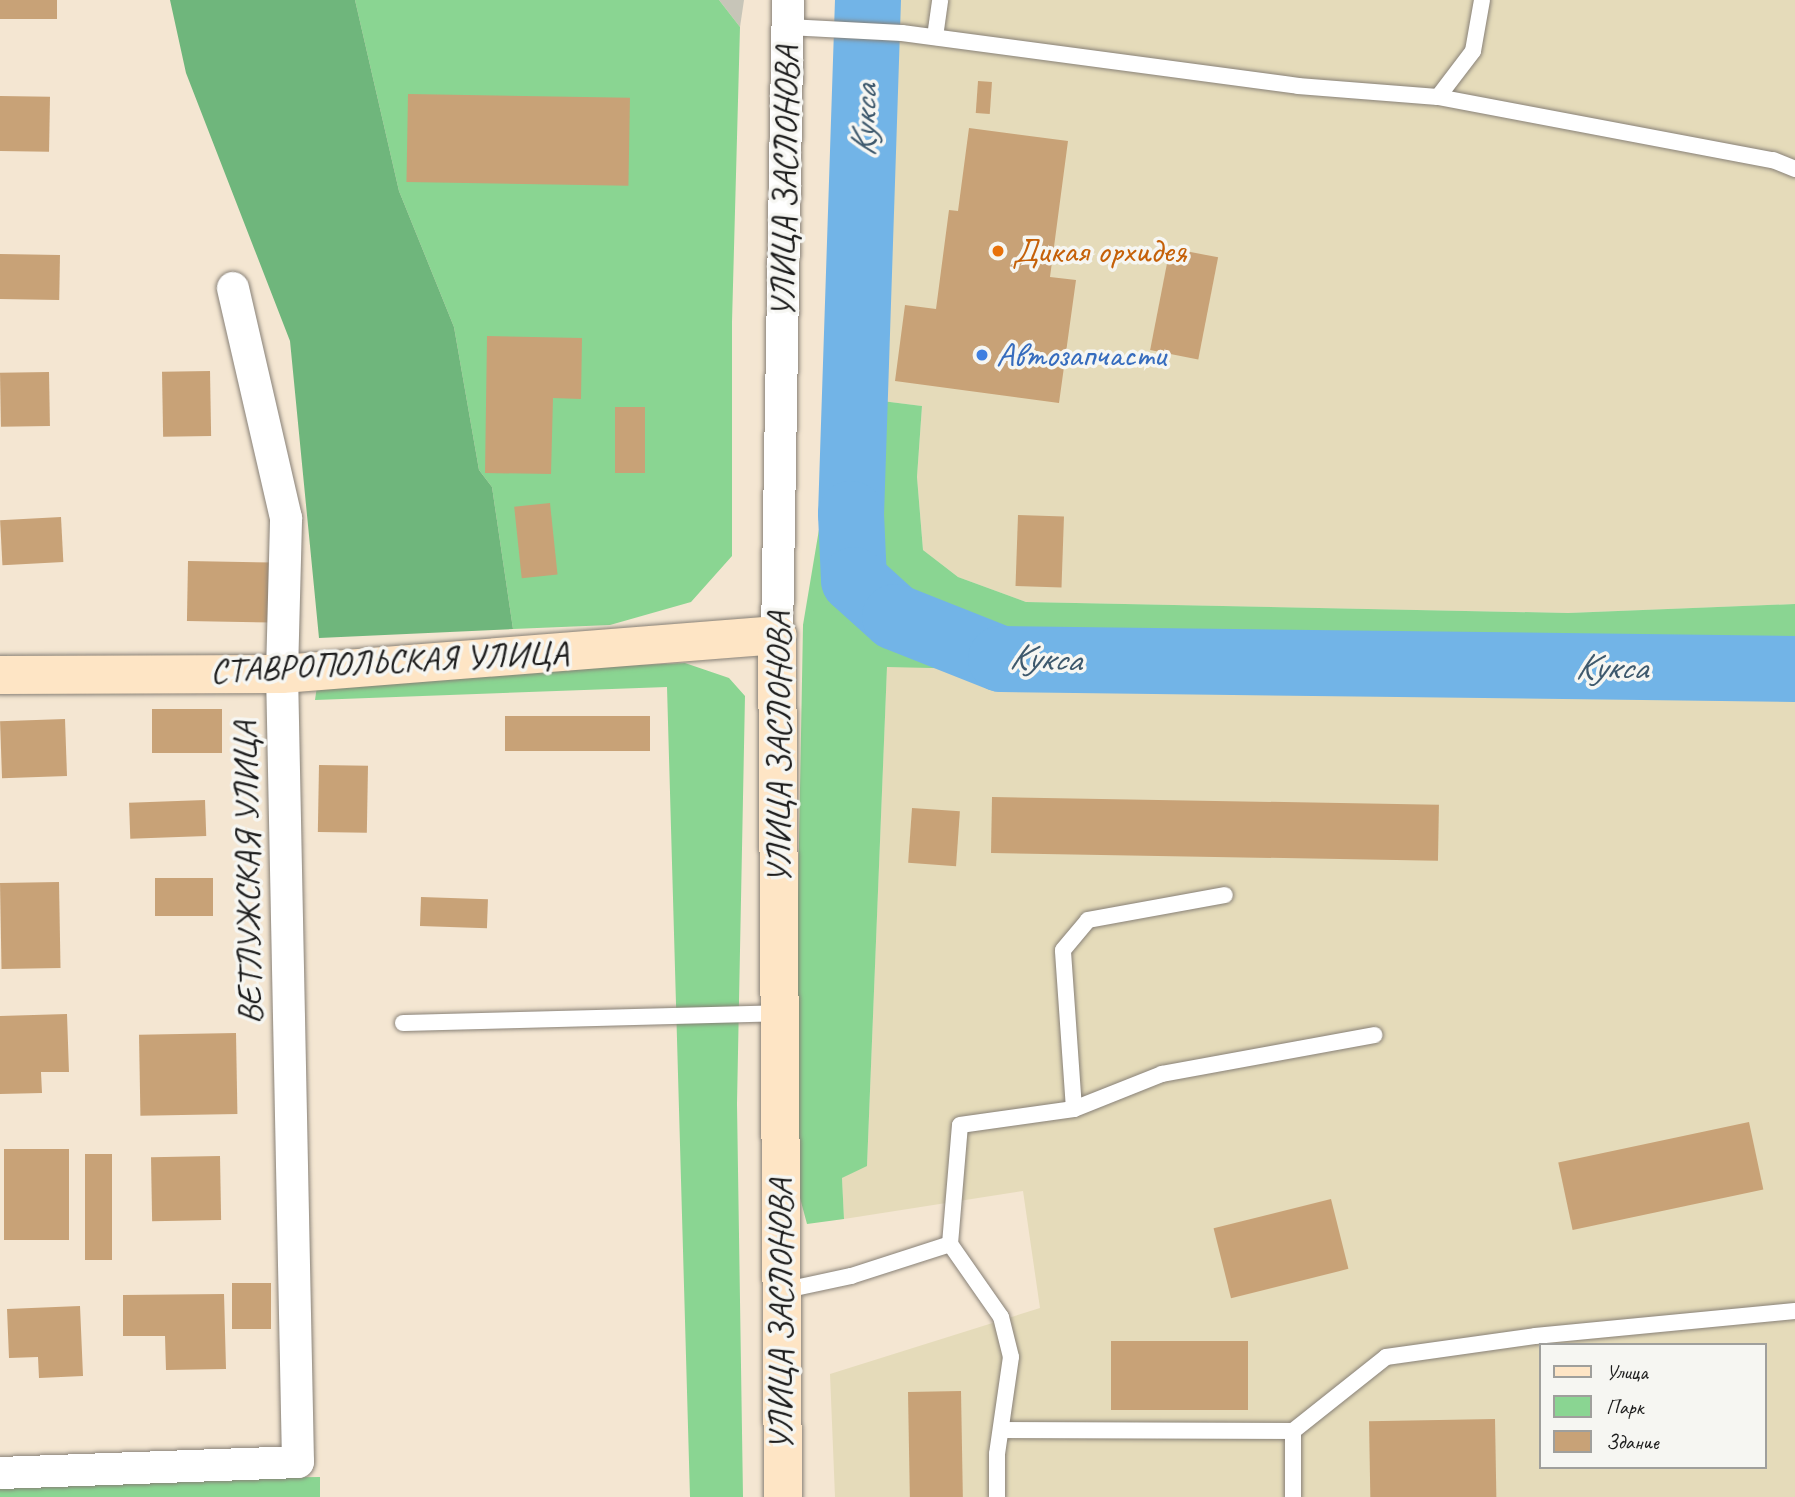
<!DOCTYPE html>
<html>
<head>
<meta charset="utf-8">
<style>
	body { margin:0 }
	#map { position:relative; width:1795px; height:1497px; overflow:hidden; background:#f4e6d2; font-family:Caveat,sans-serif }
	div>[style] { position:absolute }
	.built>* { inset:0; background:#e5dbba }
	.industrial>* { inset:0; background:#c7c5b8 }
	.green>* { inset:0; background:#8ad592 }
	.forest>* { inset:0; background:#6fb67c }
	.river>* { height:66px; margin:-33px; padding:0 33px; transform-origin:33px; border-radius:33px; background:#72b4e7 }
	.building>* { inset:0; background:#c8a277; transform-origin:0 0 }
	.roads { filter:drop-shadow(0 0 2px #888177) drop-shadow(0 0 2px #888177) }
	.lane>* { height:16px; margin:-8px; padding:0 8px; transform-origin:8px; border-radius:8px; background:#fff }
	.street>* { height:32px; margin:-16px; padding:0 16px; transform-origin:16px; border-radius:16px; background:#fff }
	.secondary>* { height:38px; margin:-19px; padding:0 19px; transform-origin:19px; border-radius:19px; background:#fee5c5 }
	.dots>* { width:19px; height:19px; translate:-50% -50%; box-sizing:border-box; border:4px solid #f6f6f2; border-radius:50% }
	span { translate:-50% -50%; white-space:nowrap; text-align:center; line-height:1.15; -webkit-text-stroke:7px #f6f6f2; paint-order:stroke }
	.street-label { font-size:35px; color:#1c1c1c }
	.food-label { font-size:35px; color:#c56008 }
	.left { translate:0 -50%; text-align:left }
	.shop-label { font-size:35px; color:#366cbe }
	.water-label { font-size:37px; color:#3e596d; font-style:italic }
	.legend { position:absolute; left:1539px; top:1343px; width:228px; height:126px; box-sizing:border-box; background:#f6f6f2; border:2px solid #9f9f9c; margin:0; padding:9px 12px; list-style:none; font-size:21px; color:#1c1c1c }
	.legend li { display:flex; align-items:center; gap:14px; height:35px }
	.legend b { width:35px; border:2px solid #9f9f9c }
</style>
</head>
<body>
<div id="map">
	<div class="built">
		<i style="clip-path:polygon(899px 0,1795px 0,1795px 604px,1568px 613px,1026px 602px,958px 577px,923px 550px,917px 477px,922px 406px,874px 400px,884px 62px)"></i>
		<i style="clip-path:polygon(evenodd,887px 666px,1491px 683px,1795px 673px,1795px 1497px,835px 1497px,830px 1374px,1040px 1308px,1023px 1191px,844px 1219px,842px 1178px,867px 1165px,887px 666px,1541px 1345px,1765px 1345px,1765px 1467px,1541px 1467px,1541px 1345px)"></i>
	</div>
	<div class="industrial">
		<i style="clip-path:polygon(719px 0,744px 0,740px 27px)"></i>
	</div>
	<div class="green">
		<i style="clip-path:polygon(355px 0,719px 0,740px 27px,732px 322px,732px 556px,691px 602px,610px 625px,513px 629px,492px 487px,479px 470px,454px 327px,399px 191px)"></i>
		<i style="clip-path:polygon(841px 398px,841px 573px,858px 611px,975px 669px,887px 667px,867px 1166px,842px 1178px,844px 1219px,807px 1224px,793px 1172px,803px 625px)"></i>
		<i style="clip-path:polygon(874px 400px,922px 406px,917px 477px,923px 550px,958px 577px,1026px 602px,1568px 613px,1795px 604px,1795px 649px,1304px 649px,1013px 640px,923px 613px,882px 584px,868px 525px)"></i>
		<i style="clip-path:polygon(685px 663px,729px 678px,745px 696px,737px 1104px,743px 1497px,690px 1497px,667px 687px,315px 700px,318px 679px)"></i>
		<i style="clip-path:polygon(320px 1477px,320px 1497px,0 1497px,0 1481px)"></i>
	</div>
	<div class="forest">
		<i style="clip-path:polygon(170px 0,355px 0,399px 191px,454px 327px,479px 470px,492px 487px,513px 629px,319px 638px,290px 341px,186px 73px)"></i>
	</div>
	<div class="river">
		<i style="left:868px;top:0;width:514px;rotate:91.89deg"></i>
		<i style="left:851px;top:514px;width:66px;rotate:87.4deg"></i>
		<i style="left:854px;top:580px;width:55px;rotate:42.1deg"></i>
		<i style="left:895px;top:617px;width:114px;rotate:21.6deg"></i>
		<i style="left:1001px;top:659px;width:794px;rotate:0.72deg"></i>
	</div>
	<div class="building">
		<i style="left:0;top:0;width:57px;height:19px"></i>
		<i style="left:978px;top:81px;width:14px;height:32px;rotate:4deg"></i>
		<i style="left:408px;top:94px;width:222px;height:88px;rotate:1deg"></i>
		<i style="left:0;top:96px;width:50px;height:55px;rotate:1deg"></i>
		<i style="clip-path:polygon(969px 128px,1068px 141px,1050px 277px,1076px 280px,1059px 403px,895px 381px,905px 305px,936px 309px,949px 210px,958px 211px)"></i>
		<i style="left:1170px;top:248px;width:49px;height:104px;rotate:11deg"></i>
		<i style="left:0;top:254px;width:60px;height:45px;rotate:1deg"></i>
		<i style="clip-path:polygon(487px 336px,582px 338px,581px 399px,553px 398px,551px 474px,485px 473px)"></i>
		<i style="left:210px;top:371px;width:65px;height:48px;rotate:89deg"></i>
		<i style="left:49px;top:372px;width:54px;height:49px;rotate:89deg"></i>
		<i style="left:615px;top:407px;width:30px;height:66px"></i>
		<i style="left:550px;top:503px;width:72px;height:36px;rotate:84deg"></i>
		<i style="left:1018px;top:515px;width:46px;height:71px;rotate:2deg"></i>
		<i style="left:61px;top:517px;width:45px;height:61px;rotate:87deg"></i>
		<i style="left:188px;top:561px;width:85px;height:60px;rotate:1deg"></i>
		<i style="left:152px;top:709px;width:70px;height:44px"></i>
		<i style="left:650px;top:716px;width:35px;height:145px;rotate:90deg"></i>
		<i style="left:65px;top:719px;width:57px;height:65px;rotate:88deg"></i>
		<i style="left:319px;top:765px;width:49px;height:67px;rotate:1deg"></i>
		<i style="left:992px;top:797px;width:447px;height:56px;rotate:1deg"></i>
		<i style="left:205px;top:800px;width:36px;height:76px;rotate:88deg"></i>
		<i style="left:912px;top:808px;width:48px;height:55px;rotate:4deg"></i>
		<i style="left:155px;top:878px;width:58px;height:38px"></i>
		<i style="left:59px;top:882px;width:86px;height:59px;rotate:89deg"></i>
		<i style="left:421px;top:897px;width:67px;height:29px;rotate:2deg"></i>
		<i style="clip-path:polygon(67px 1014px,69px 1072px,41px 1072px,42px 1093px,0 1094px,0 1016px)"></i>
		<i style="left:236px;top:1033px;width:81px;height:97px;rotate:89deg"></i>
		<i style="left:1749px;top:1122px;width:69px;height:195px;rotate:78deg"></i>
		<i style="left:4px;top:1149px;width:65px;height:91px"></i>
		<i style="left:85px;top:1154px;width:27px;height:106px"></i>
		<i style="left:220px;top:1156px;width:64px;height:69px;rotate:89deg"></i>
		<i style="left:1331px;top:1199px;width:72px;height:121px;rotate:76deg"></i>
		<i style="left:271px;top:1283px;width:46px;height:39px;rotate:90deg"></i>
		<i style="clip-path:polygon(224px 1294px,226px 1369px,166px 1370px,165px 1336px,123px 1336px,123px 1295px)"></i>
		<i style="clip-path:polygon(80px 1306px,83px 1376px,39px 1378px,38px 1357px,9px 1358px,7px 1309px)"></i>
		<i style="left:1111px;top:1341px;width:137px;height:69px"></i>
		<i style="left:961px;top:1391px;width:106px;height:53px;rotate:89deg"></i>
		<i style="left:1495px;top:1419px;width:78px;height:126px;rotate:89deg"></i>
	</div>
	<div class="roads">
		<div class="lane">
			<i style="left:788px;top:27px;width:114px;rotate:3deg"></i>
			<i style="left:902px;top:33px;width:400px;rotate:7.6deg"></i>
			<i style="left:1298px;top:86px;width:140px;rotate:4.5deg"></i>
			<i style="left:1438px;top:97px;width:58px;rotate:-52.7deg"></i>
			<i style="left:1473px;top:51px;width:52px;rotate:-80deg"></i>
			<i style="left:935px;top:37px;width:37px;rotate:-82deg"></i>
			<i style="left:1438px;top:97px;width:341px;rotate:10.7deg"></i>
			<i style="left:1773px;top:160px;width:24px;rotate:22deg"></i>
			<i style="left:403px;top:1023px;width:377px;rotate:-1.5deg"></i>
			<i style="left:1074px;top:1109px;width:159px;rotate:-94deg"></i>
			<i style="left:1063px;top:950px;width:39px;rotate:-50deg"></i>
			<i style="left:1088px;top:920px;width:139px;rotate:-10.3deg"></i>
			<i style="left:781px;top:1291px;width:72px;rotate:-12.1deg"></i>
			<i style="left:851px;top:1276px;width:104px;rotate:-17.9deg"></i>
			<i style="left:1001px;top:1430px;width:292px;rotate:0.2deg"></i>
			<i style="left:1293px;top:1431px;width:119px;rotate:-38.5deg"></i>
			<i style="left:1386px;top:1357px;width:150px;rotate:-8deg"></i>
			<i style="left:1535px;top:1336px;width:261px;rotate:-5.5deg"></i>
			<i style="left:997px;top:1497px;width:43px;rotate:-90deg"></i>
			<i style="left:997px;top:1454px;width:98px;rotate:-81.8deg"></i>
			<i style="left:1011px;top:1357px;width:41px;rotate:-104deg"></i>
			<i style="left:1001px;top:1317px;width:89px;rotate:-124.9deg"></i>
			<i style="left:950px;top:1244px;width:119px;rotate:-85.2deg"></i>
			<i style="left:960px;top:1125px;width:115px;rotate:-8deg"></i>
			<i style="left:1074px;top:1109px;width:95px;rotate:-21.7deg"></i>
			<i style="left:1162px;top:1074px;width:216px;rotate:-10.4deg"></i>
			<i style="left:1293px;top:1497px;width:66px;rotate:-90deg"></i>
		</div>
		<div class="street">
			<i style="left:777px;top:635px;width:635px;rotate:-89.01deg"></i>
			<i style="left:0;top:1473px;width:298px;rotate:-2.1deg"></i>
			<i style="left:298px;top:1462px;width:788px;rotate:-91.16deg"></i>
			<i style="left:282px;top:674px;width:156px;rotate:-88.5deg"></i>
			<i style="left:286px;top:518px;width:236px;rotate:-103deg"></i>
		</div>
		<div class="secondary">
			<i style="left:0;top:675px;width:282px;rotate:-0.2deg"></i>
			<i style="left:282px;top:674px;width:497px;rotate:-4.5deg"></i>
			<i style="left:777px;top:635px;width:862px;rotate:89.6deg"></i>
		</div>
	</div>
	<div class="dots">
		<i style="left:998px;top:251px;background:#e8710a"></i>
		<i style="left:982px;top:355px;background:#3f7fe0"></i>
	</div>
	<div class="street-label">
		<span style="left:785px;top:182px;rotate:-89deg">УЛИЦА ЗАСЛОНОВА</span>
		<span style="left:389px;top:662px;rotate:-3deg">СТАВРОПОЛЬСКАЯ УЛИЦА</span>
		<span style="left:779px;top:748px;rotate:-90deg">УЛИЦА ЗАСЛОНОВА</span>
		<span style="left:248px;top:873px;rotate:-91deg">ВЕТЛУЖСКАЯ УЛИЦА</span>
		<span style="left:781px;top:1315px;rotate:-90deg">УЛИЦА ЗАСЛОНОВА</span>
	</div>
	<div class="food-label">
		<span class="left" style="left:1012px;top:251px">Дикая орхидея</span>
	</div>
	<div class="shop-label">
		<span class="left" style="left:996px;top:355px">Автозапчасти</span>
	</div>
	<div class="water-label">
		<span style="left:864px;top:121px;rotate:-88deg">Кукса</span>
		<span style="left:1045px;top:658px;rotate:3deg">Кукса</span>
		<span style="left:1611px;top:667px;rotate:1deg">Кукса</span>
	</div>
	<ul class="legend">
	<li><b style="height:9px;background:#fee5c5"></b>Улица</li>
	<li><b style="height:19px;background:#8ad592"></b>Парк</li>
	<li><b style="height:19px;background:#c8a277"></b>Здание</li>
	</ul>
</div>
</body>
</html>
